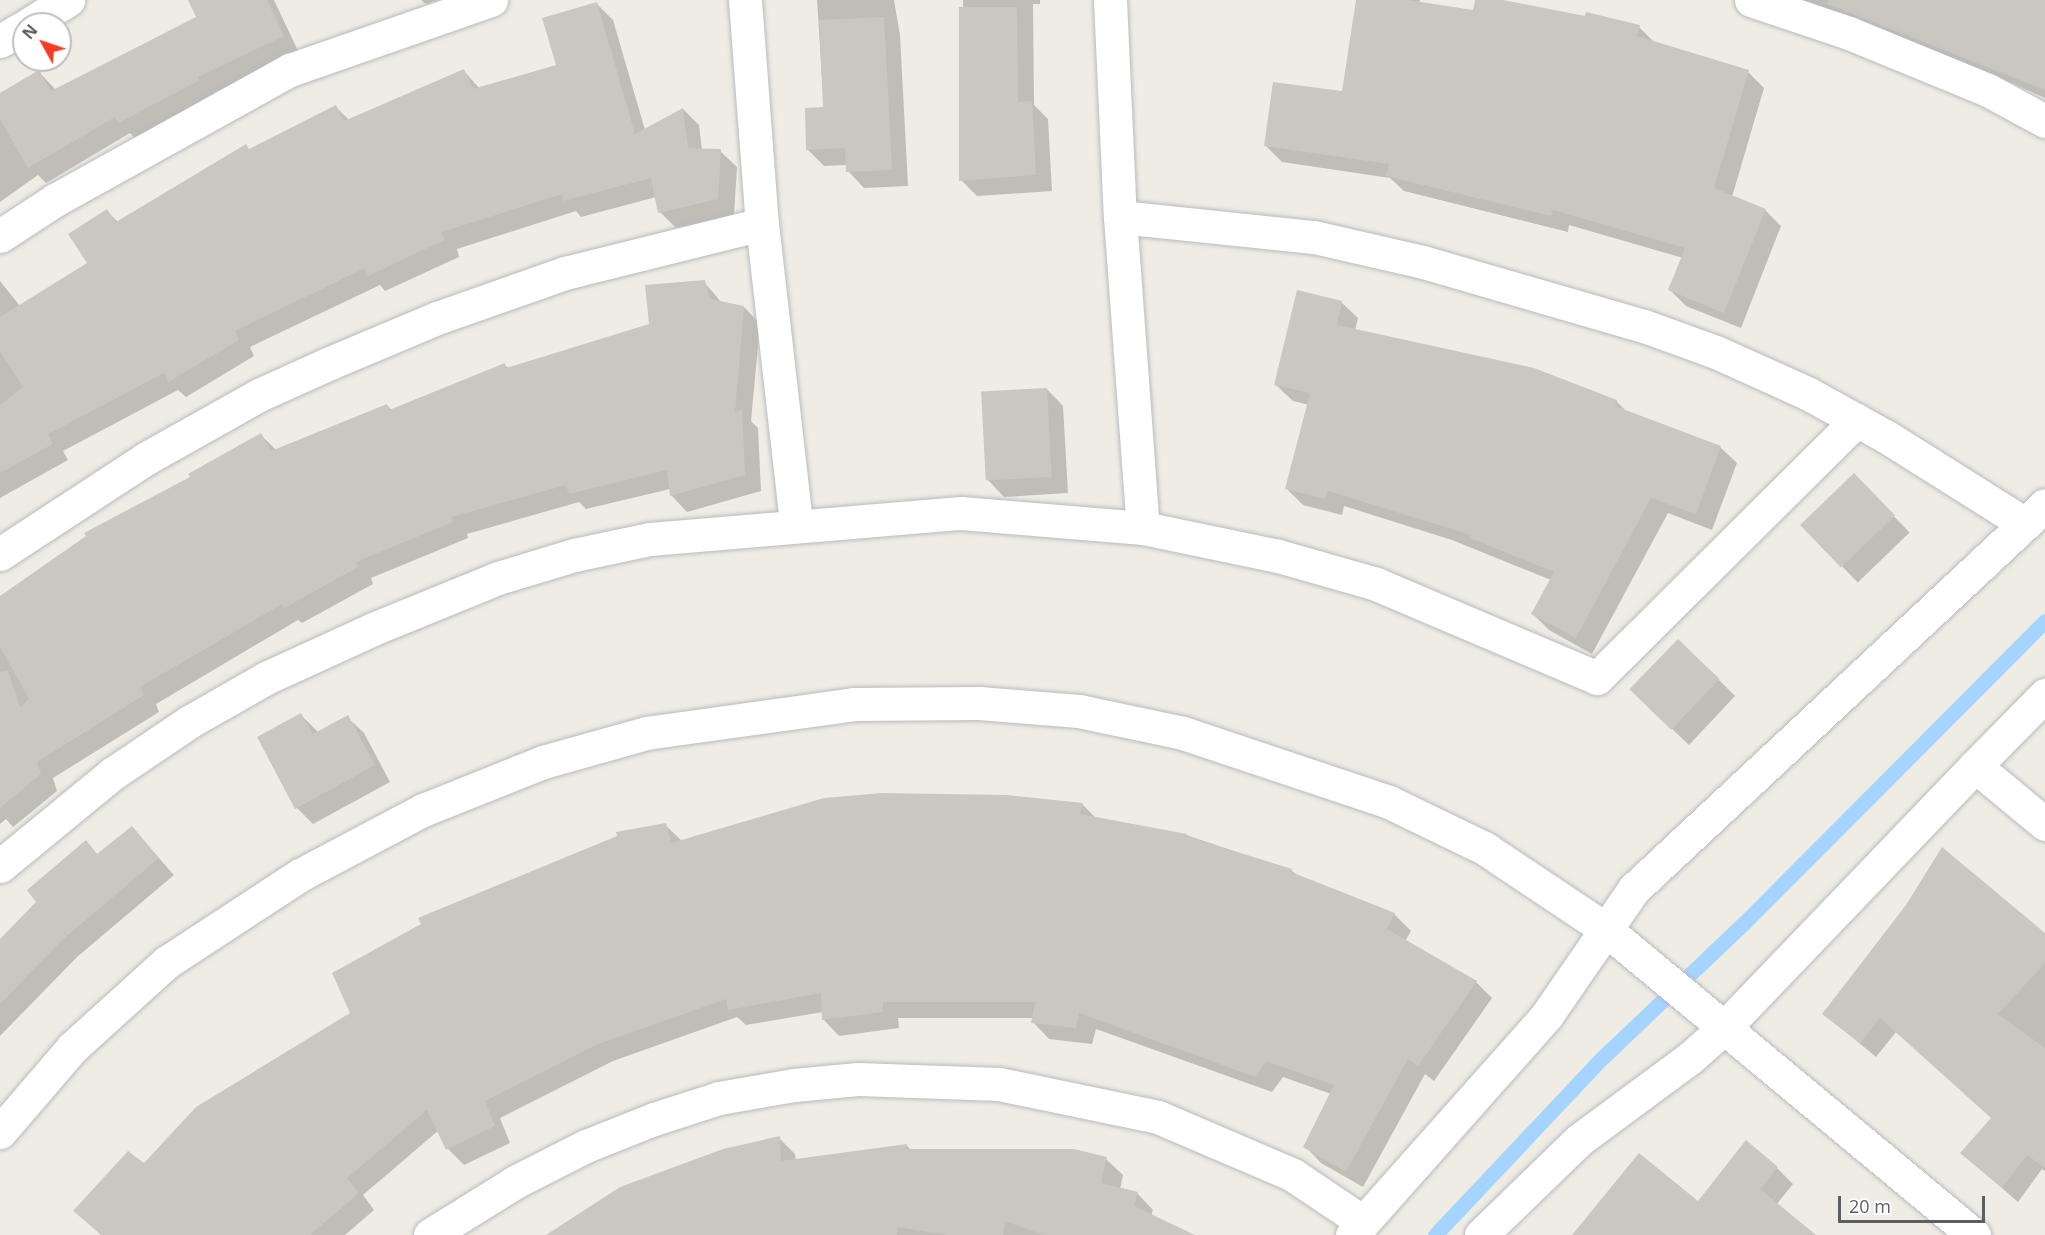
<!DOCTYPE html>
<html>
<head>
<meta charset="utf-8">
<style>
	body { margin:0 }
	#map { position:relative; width:2045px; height:1235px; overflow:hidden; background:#efede3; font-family:"Open Sans",sans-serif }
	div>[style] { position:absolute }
	.shadow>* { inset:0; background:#0003; transform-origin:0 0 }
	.stream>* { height:15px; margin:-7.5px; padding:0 7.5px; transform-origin:7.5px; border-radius:7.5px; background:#a4d4ff }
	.building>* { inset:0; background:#cac7c0; transform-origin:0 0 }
	.roads { filter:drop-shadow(0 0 2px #b8bbc0) drop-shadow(0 0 2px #b8bbc0) }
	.minor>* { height:33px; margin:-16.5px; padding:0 16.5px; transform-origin:16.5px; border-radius:16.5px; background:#fff }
	.tertiary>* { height:33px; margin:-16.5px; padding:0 16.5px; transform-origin:16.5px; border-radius:16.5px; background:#fff }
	span { translate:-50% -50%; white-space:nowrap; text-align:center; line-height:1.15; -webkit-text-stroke:6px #fff; paint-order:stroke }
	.north { position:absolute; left:12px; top:12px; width:60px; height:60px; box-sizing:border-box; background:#fff; border:2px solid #bdbfc1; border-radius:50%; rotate:310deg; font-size:16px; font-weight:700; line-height:24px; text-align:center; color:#5b5f65 }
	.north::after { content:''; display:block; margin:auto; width:21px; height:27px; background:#f43d25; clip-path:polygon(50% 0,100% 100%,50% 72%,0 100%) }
	.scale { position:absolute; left:1838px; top:1196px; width:147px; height:27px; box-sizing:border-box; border:3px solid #5b5f65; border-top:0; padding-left:8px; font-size:18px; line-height:21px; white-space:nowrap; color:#5b5f65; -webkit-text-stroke:4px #fff; paint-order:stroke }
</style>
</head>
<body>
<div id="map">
	<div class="shadow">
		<i style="clip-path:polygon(209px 0,274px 0,299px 53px,213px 93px,215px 97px,135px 138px,130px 133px,46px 183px,38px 175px,0 202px,0 95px,39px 72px,56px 90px,198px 17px)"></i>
		<i style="clip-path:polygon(421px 0,438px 0,426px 4px)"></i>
		<i style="clip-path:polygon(817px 0,894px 0,900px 35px,908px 186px,864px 188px,848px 171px,847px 165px,824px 166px,807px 149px,824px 109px)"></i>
		<i style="clip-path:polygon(963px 0,1040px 0,1040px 4px,1033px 4px,1034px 105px,1048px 119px,1052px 191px,977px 196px,961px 180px,966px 124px)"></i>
		<i style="clip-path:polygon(1358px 0,1420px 0,1419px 3px,1475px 12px,1477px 0,1496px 0,1639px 27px,1656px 44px,1748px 72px,1764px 88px,1732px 197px,1765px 210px,1781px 226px,1741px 328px,1686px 306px,1670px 290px,1683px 258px,1569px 225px,1568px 232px,1404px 191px,1390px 178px,1282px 162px,1266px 146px,1343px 93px)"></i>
		<i style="clip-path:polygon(1802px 0,2045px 0,2045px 98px,1998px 77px)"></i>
		<i style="clip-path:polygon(597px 4px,613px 20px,645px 130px,683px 109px,699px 125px,702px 150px,720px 151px,737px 167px,734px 215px,676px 228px,660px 212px,656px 197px,581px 217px,576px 211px,457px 249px,459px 257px,385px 291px,380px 285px,250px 347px,254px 356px,186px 397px,178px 390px,63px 451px,68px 460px,0 498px,0 281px,20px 306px,89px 263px,107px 211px,118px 222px,336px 107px,349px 120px,463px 70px,480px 89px,558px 66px)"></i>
		<i style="clip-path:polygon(704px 282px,722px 303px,744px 307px,760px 324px,751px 421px,758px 428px,761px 491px,687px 512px,671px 495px,670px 489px,586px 509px,579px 502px,467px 534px,468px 538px,371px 578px,373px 584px,302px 623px,298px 620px,156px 704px,159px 712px,53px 778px,57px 791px,13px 827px,6px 819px,0 824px,0 598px,261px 435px,276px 450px,387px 405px,392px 411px,504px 364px,508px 368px,651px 325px)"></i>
		<i style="clip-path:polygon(1341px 302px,1358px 318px,1355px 330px,1616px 401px,1627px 412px,1720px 447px,1737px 463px,1712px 530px,1668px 513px,1592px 654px,1549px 630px,1533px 614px,1551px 580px,1452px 540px,1344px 506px,1342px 515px,1303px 505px,1287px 489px,1309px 405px,1293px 401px,1276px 385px)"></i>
		<i style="clip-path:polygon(1047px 389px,1063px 406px,1068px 493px,1004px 497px,988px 480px)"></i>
		<i style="left:1854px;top:475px;width:80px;height:72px;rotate:46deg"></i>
		<i style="clip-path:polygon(1719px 680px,1735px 696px,1689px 745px,1648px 706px)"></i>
		<i style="clip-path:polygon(301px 715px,318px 732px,347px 717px,364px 733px,390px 782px,313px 824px,297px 808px)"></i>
		<i style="clip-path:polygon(1082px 804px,1096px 818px,1186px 835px,1291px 870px,1298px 876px,1394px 914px,1411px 931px,1405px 941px,1476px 982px,1492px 998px,1434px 1081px,1425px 1074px,1363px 1187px,1321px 1163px,1305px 1146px,1331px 1094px,1283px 1077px,1272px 1092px,1096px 1029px,1092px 1044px,1049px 1039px,1033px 1022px,1034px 1018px,898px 1018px,899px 1028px,839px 1036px,823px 1019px,823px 1012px,746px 1025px,737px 1017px,613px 1061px,500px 1118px,510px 1143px,464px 1165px,448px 1149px,439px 1130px,363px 1195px,374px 1210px,345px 1235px,101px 1235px,75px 1211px,665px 825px,682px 841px)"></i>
		<i style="clip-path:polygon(132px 828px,174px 875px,77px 957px,0 1036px,0 941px,38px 902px,86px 842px,98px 855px)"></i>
		<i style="clip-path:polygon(2045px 935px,2045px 1171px,2042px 1169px,2018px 1202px,1962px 1153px,1992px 1118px,1896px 1032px,1876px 1057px,1824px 1014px)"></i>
		<i style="clip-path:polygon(779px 1138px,795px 1154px,796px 1161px,906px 1145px,912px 1151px,1106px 1159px,1123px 1175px,1120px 1189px,1137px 1193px,1153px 1210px,1151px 1216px,1192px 1235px,549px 1235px)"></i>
		<i style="clip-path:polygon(1777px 1168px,1793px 1184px,1776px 1205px,1813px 1235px,1574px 1235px,1698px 1204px)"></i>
	</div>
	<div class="stream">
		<i style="left:1435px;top:1235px;width:242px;rotate:-46.7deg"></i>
		<i style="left:1601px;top:1059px;width:197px;rotate:-43.6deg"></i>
		<i style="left:1744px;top:923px;width:426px;rotate:-45.1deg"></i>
	</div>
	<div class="building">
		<i style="clip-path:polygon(188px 0,267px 0,284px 36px,198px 77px,200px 80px,118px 123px,115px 117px,28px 168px,0 119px,0 93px,39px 70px,51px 91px,196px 17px)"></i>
		<i style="clip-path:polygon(1356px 0,1408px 0,1473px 10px,1475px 0,1503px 0,1585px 16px,1586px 12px,1640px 25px,1637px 36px,1749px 70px,1714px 188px,1766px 209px,1724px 313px,1668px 290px,1685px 248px,1553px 210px,1551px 216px,1386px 176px,1389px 164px,1264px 146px,1273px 82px,1342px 91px)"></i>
		<i style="clip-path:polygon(1828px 0,2045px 0,2045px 90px,1827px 4px)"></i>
		<i style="clip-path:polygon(597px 2px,635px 134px,683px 108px,688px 148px,721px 149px,718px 199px,658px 213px,651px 178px,563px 201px,562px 194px,442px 232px,444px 240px,368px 276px,365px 268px,235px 331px,239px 340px,168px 382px,164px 373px,48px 434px,53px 444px,0 473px,0 405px,23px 387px,0 351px,0 317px,87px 263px,68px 234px,107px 209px,116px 222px,246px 144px,249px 149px,336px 105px,344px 121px,464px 69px,473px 89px,556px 65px,542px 18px)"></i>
		<i style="clip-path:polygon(959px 7px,1017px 7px,1018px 102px,1032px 101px,1036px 175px,959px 181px)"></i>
		<i style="clip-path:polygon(884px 17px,892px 170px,846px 172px,845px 148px,806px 150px,805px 108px,823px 107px,819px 20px)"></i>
		<i style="clip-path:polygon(705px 280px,710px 299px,744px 306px,735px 412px,742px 410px,745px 475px,670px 496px,667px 470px,569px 494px,566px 485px,451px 517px,453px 522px,356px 562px,358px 567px,284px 608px,282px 604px,140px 687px,144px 695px,37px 762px,41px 774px,0 808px,0 672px,8px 671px,20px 707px,29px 699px,0 647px,0 596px,86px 536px,84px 533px,190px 477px,188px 474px,261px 433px,271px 451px,387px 404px,389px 410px,505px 363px,506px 368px,649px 324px,645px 285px)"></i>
		<i style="clip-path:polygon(1297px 290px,1342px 301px,1337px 325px,1534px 368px,1617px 400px,1615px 406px,1721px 446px,1696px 514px,1651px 498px,1576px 638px,1531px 614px,1554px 572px,1470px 538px,1471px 535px,1328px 491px,1326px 499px,1285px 489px,1310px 393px,1274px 385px)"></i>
		<i style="left:1047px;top:388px;width:89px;height:66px;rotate:87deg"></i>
		<i style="left:1854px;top:473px;width:59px;height:75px;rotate:46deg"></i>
		<i style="left:1678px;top:639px;width:58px;height:70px;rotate:44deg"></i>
		<i style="clip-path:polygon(301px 713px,313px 734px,348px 715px,375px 765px,295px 809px,257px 737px)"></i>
		<i style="clip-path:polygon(882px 793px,1007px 795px,1083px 803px,1080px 814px,1187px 834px,1186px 836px,1292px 869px,1291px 872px,1395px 913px,1387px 929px,1477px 981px,1418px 1066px,1408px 1059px,1346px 1172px,1303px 1147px,1334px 1085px,1266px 1061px,1256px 1077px,1079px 1013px,1076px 1028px,1031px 1023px,1035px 1002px,883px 1002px,883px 1012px,822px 1020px,821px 993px,728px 1010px,726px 999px,596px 1045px,485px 1101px,495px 1126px,446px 1150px,427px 1110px,347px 1178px,359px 1193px,310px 1235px,102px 1235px,73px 1211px,128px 1151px,144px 1163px,196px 1107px,350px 1013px,332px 973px,421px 924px,418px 918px,617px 836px,616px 832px,666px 823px,671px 843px,824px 798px)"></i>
		<i style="clip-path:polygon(132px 826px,159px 858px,61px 941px,0 1004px,0 939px,36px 902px,27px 890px,86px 840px,97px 854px)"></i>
		<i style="clip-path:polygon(1942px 847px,2045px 933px,2045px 963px,1998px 1014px,2045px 1048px,2045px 1168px,2027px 1155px,2002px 1188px,1960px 1153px,1991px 1118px,1880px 1018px,1860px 1043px,1822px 1014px,1906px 905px)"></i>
		<i style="clip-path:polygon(780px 1136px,781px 1161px,907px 1144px,906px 1149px,1074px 1149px,1107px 1157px,1101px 1183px,1138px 1192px,1134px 1206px,1195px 1235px,1044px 1235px,1005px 1221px,1003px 1235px,948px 1235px,898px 1227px,897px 1235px,546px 1235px,620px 1187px,723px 1149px)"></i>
		<i style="clip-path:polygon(1746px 1140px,1778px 1167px,1760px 1189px,1816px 1235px,1572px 1235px,1639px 1153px,1698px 1201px)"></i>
	</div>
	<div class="roads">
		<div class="minor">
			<i style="left:745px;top:0;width:225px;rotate:85.7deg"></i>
			<i style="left:762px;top:224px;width:302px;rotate:83.5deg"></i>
			<i style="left:1110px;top:0;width:217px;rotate:87.4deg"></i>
			<i style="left:1120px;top:217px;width:312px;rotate:85.8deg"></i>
			<i style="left:1751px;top:0;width:103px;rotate:18.6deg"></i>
			<i style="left:1849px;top:33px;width:150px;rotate:22.3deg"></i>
			<i style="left:1988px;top:90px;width:65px;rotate:28.5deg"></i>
			<i style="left:29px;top:24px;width:46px;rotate:-31.6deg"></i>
			<i style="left:0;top:41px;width:28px;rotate:-30deg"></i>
			<i style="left:1120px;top:217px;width:195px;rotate:5.9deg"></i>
			<i style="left:1314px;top:237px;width:112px;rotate:12.9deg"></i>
			<i style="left:1423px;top:262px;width:230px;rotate:16.2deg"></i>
			<i style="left:1644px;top:326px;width:77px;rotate:19.9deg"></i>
			<i style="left:1716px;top:352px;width:100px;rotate:24.3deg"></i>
			<i style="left:1807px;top:393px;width:91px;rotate:28.8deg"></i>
			<i style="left:1887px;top:437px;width:163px;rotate:32.2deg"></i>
			<i style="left:0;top:236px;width:66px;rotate:-33.2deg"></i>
			<i style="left:55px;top:200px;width:269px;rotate:-29deg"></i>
			<i style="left:290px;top:70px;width:213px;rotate:-19.2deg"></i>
			<i style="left:0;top:554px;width:173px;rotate:-33.2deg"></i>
			<i style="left:145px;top:459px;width:131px;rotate:-29.3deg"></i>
			<i style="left:259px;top:395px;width:78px;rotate:-24.3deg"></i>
			<i style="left:330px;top:363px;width:116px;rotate:-22.8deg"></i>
			<i style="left:437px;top:318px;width:136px;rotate:-19.4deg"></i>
			<i style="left:565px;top:273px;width:203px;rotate:-14deg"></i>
			<i style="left:1975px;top:766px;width:100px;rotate:-45.4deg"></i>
			<i style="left:0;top:866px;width:145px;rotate:-39.4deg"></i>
			<i style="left:112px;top:774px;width:93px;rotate:-34deg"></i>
			<i style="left:189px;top:722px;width:89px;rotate:-29.7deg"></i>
			<i style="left:266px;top:678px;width:118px;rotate:-24.6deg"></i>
			<i style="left:373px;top:629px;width:135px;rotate:-22.2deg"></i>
			<i style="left:498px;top:578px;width:79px;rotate:-16.8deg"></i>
			<i style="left:574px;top:555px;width:78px;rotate:-11.9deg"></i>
			<i style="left:650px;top:539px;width:312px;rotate:-4.8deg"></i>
			<i style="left:961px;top:513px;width:183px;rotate:4.7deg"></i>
			<i style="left:1143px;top:528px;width:138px;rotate:11.7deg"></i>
			<i style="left:1278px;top:556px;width:102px;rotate:15.9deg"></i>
			<i style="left:1376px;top:584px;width:240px;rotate:23deg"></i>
			<i style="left:1597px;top:678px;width:366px;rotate:-44.8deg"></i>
			<i style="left:430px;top:1235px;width:100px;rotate:-31.9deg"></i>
			<i style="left:515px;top:1182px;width:80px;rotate:-26.9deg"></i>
			<i style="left:586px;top:1146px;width:73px;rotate:-21.7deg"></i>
			<i style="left:654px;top:1119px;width:68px;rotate:-17.9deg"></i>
			<i style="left:719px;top:1098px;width:76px;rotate:-9.8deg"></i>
			<i style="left:794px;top:1085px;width:64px;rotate:-5.4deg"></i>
			<i style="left:858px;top:1079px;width:141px;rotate:2deg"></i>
			<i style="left:999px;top:1084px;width:162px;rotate:11.7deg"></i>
			<i style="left:1158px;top:1117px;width:147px;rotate:23.2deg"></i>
			<i style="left:1293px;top:1175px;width:84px;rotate:33.9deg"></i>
			<i style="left:1352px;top:1235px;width:294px;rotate:-48.4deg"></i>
			<i style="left:1547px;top:1015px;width:153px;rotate:-55.4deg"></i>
			<i style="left:1634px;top:889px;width:562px;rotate:-43.05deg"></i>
			<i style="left:1481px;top:1235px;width:136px;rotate:-44.1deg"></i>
			<i style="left:1579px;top:1140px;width:138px;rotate:-36.5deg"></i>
			<i style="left:1690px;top:1058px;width:45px;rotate:-41.4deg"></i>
			<i style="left:1724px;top:1028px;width:363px;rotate:-46.2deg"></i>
			<i style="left:1975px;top:766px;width:91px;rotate:39.6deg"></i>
		</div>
		<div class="tertiary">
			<i style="left:0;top:1132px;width:111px;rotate:-49.4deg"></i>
			<i style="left:72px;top:1048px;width:128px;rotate:-42.2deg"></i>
			<i style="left:167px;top:962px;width:159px;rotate:-33.2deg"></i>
			<i style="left:300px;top:875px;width:139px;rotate:-27.9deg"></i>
			<i style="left:423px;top:810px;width:129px;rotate:-21.8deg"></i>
			<i style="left:543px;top:762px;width:107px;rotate:-15.7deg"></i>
			<i style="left:646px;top:733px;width:210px;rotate:-7.9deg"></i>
			<i style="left:854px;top:704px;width:125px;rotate:-0.5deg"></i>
			<i style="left:979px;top:703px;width:100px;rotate:4.6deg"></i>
			<i style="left:1079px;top:711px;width:106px;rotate:11.9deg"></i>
			<i style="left:1183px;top:733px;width:217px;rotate:18.5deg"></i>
			<i style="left:1389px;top:802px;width:106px;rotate:25.8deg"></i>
			<i style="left:1484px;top:848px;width:144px;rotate:33.7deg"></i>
			<i style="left:1604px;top:928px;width:481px;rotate:39.7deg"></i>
		</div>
	</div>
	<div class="north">N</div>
	<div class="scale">20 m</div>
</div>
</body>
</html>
